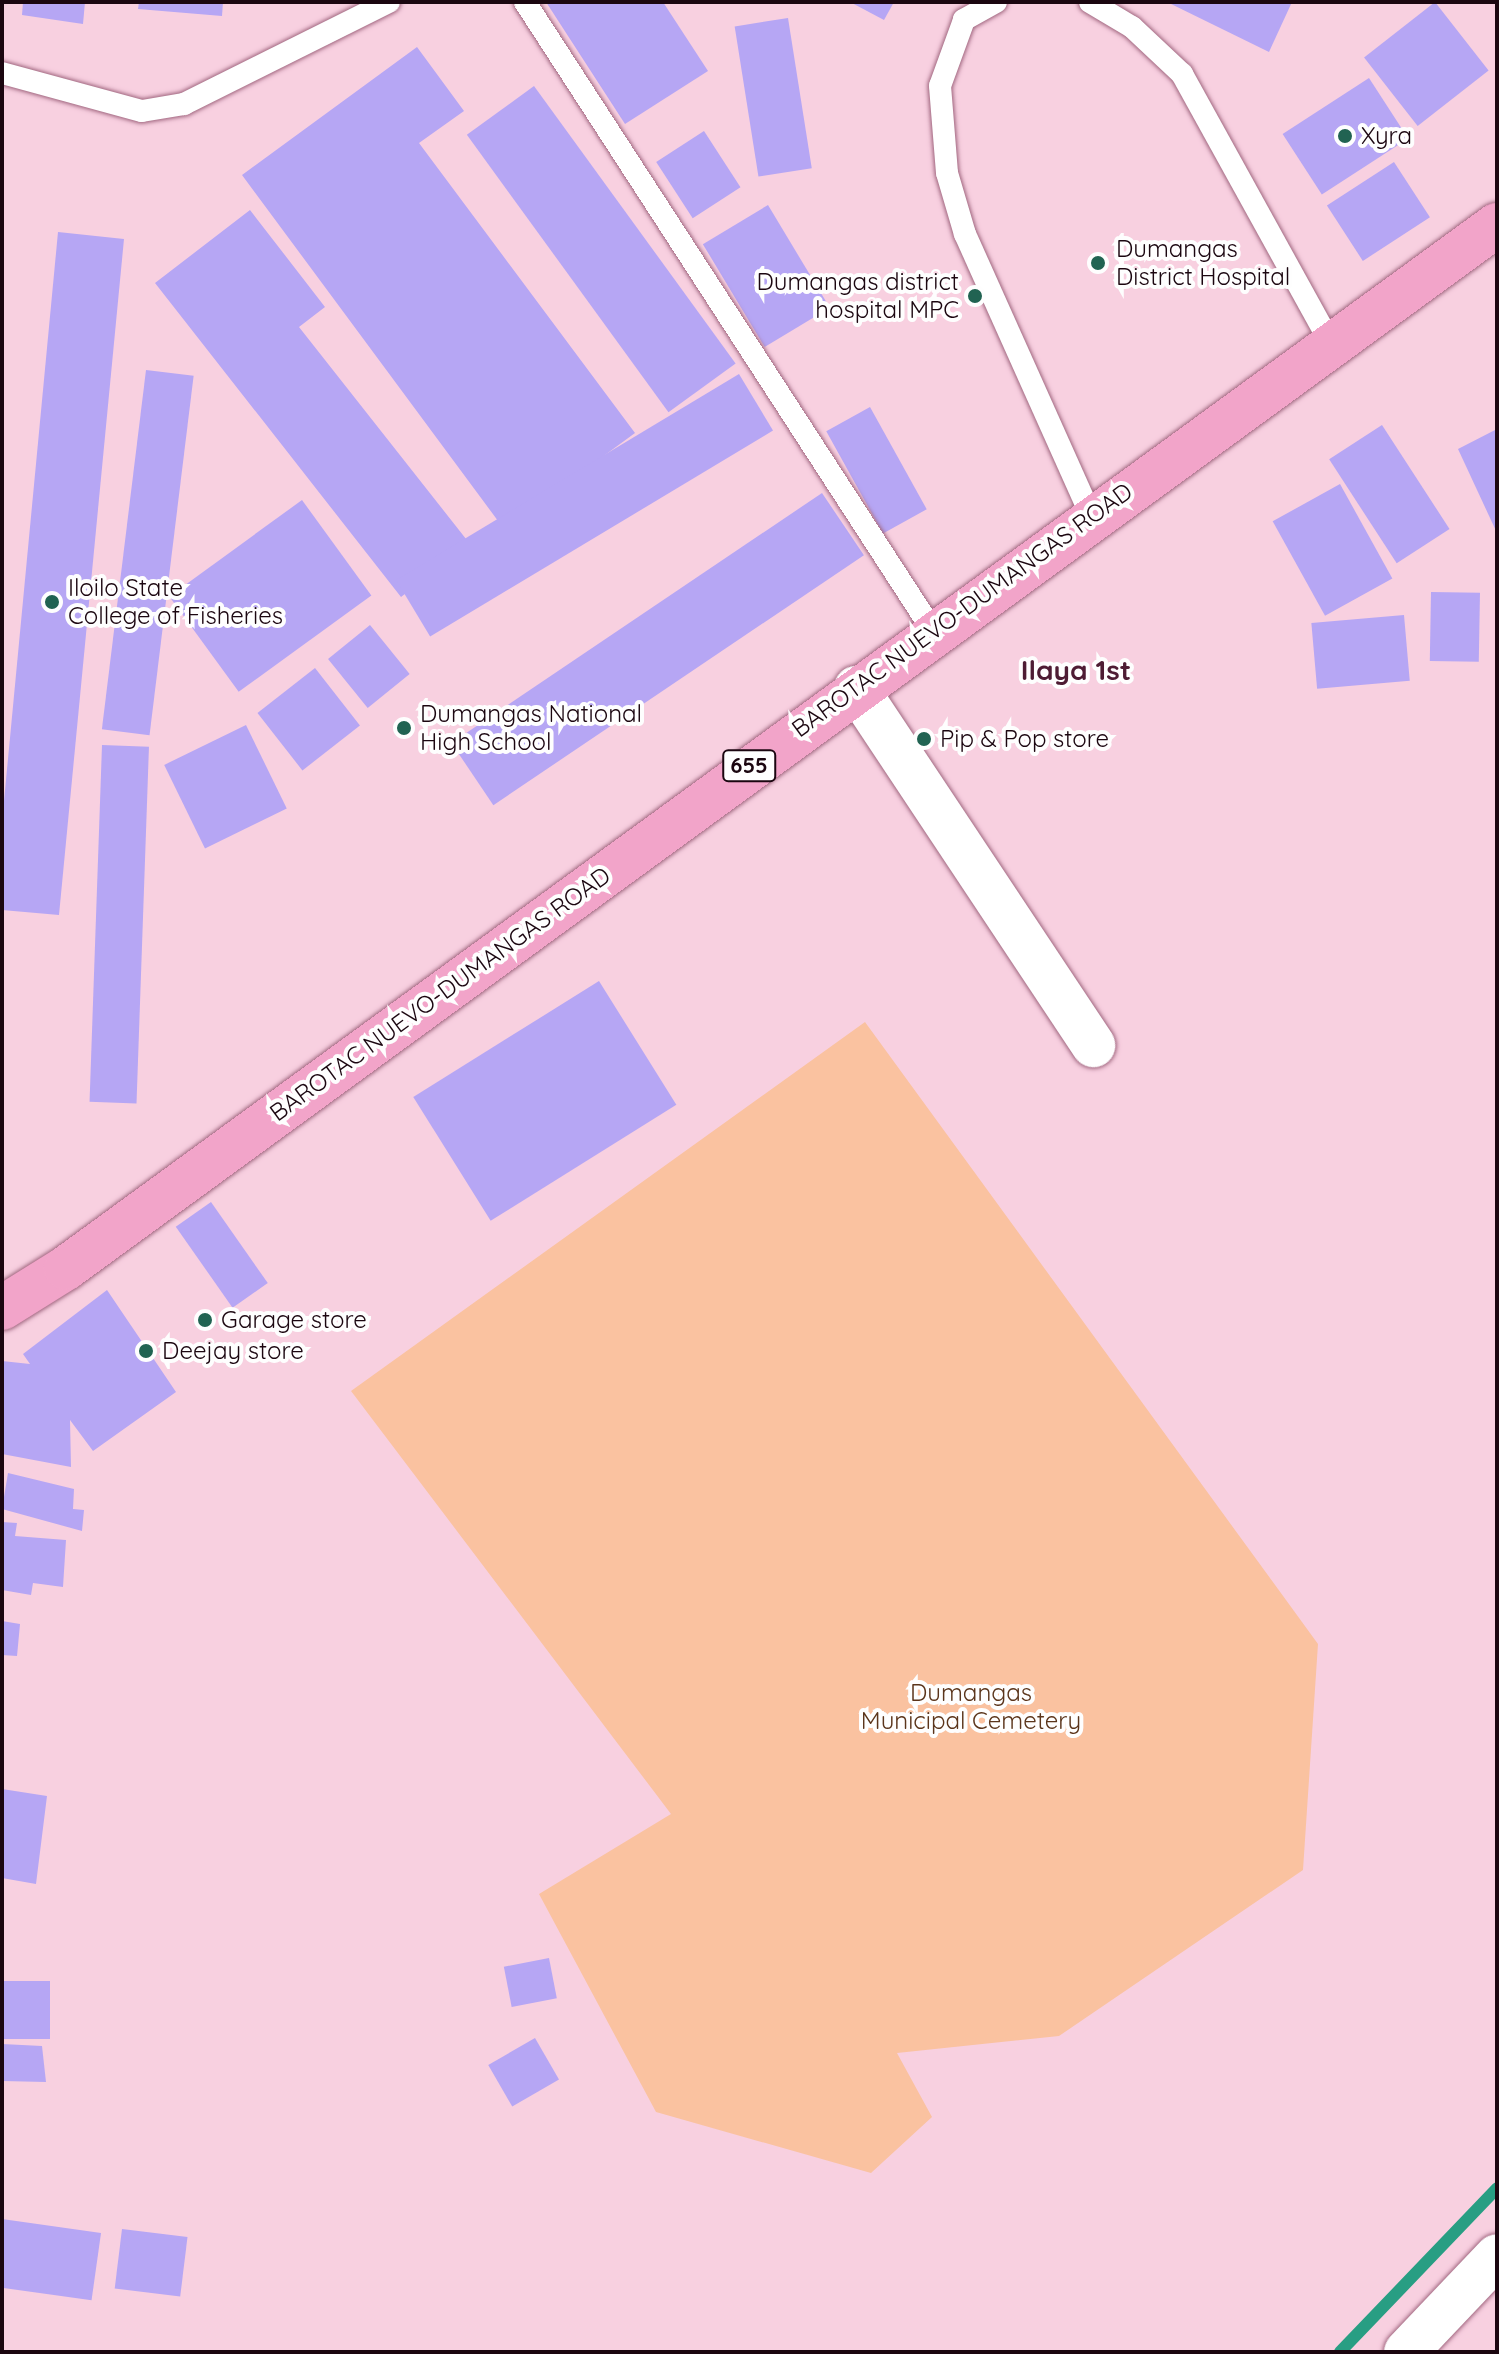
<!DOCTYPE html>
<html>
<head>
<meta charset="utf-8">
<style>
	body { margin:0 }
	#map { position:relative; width:1499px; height:2354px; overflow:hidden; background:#f8d0e0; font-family:Quicksand,sans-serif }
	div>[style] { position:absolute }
	.green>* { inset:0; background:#fac2a0 }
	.stream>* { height:12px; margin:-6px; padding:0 6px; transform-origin:6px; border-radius:6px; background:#289e83 }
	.building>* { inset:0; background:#b6a6f4; transform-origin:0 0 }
	.roads { filter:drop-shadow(0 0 2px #a16780) drop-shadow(0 0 2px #a16780) }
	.lane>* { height:22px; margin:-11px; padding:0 11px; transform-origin:11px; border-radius:11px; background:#fff }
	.street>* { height:44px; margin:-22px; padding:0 22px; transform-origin:22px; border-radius:22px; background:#fff }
	.primary>* { height:44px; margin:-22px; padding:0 22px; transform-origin:22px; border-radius:22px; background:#f2a4c9 }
	.dots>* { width:22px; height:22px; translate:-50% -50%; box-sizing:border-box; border:4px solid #fefefe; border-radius:50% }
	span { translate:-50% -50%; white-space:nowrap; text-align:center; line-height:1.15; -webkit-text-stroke:8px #fefefe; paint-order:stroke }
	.shield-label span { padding:2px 6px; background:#fefefe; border:2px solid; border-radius:6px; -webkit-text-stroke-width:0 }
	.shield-label { font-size:22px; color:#1b0610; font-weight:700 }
	.poi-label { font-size:24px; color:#1b0610 }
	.left { translate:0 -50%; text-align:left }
	.right { translate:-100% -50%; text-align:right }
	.street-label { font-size:24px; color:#1b0610 }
	.park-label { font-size:24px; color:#5b351b }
	.quarter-label { font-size:28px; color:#4e1c34; font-weight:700 }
	.frame { position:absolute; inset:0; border:4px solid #1b0610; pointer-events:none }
</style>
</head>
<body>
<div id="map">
	<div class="green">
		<i style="clip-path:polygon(865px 1022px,1318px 1644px,1303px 1870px,1059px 2036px,897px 2053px,932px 2117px,871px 2173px,656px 2112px,539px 1894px,671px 1814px,351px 1391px)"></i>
	</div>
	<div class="stream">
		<i style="left:1340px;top:2352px;width:227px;rotate:-46.2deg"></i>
	</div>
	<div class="building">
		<i style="clip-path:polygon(23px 2px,85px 2px,83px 24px,22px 15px)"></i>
		<i style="clip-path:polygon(139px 2px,223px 2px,222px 16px,138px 9px)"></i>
		<i style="clip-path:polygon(546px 2px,663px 2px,708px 71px,625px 124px)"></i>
		<i style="clip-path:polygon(850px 2px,894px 2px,884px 20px)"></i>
		<i style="clip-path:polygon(1167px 2px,1292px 2px,1269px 52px)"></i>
		<i style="left:1435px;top:2px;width:87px;height:90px;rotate:52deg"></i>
		<i style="left:788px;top:18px;width:152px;height:54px;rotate:81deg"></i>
		<i style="clip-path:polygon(417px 47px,464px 111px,419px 143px,635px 433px,504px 529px,242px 175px)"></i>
		<i style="left:1369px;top:78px;width:72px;height:103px;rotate:57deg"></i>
		<i style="left:534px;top:86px;width:343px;height:83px;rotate:54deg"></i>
		<i style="left:704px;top:131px;width:67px;height:57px;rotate:57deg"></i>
		<i style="left:1394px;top:162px;width:66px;height:80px;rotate:57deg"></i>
		<i style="left:768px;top:205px;width:120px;height:76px;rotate:59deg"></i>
		<i style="clip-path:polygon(250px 210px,325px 307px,299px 327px,470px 544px,401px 597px,155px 283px)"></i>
		<i style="clip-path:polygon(58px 232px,124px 239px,59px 915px,2px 910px,2px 822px)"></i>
		<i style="left:146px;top:370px;width:48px;height:362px;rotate:7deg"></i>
		<i style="left:739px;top:374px;width:66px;height:400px;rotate:59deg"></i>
		<i style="left:870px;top:407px;width:117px;height:50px;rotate:61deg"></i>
		<i style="left:1382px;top:425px;width:124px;height:63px;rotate:57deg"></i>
		<i style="clip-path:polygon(1497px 429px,1497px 533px,1458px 449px)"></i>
		<i style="left:1340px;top:484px;width:108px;height:77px;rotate:61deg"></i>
		<i style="left:822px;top:493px;width:75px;height:447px;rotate:56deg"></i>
		<i style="left:302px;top:500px;width:118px;height:164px;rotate:54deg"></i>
		<i style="left:1431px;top:592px;width:49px;height:69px;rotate:1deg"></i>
		<i style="left:1404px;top:615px;width:66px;height:93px;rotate:85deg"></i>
		<i style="left:370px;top:625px;width:63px;height:54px;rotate:51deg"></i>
		<i style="left:315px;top:668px;width:73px;height:73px;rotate:52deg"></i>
		<i style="left:246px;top:725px;width:93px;height:91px;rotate:64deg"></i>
		<i style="left:102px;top:745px;width:47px;height:357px;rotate:2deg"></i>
		<i style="left:599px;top:981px;width:146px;height:219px;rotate:58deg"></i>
		<i style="left:211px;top:1202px;width:99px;height:43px;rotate:55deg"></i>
		<i style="clip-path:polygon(107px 1290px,176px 1392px,93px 1451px,70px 1420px,71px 1467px,2px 1454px,2px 1361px,30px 1364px,23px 1354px)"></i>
		<i style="clip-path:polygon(8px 1473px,74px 1489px,73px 1509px,84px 1510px,82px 1531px,2px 1509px)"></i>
		<i style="clip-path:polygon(2px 1522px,17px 1523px,15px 1536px,66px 1540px,63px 1587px,33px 1583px,31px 1595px,2px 1590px)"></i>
		<i style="clip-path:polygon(2px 1621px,20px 1624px,17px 1656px,2px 1655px)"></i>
		<i style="clip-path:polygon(2px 1789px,47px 1796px,36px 1884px,2px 1878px)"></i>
		<i style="left:549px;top:1958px;width:41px;height:46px;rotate:79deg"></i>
		<i style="left:50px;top:1981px;width:58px;height:48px;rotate:90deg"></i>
		<i style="left:535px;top:2038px;width:48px;height:54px;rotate:60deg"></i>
		<i style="clip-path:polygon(2px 2044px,42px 2046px,46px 2082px,2px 2081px)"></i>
		<i style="left:2px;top:2219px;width:100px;height:68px;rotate:8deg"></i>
		<i style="left:122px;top:2229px;width:66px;height:60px;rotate:7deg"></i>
	</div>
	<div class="roads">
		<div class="lane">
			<i style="left:525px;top:2px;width:750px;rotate:57.03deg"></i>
			<i style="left:996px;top:2px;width:37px;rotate:151deg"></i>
			<i style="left:964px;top:20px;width:70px;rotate:110deg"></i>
			<i style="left:940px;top:86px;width:87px;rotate:85.4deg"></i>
			<i style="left:947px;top:173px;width:64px;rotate:73.6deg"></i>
			<i style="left:965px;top:234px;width:309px;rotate:65.9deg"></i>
			<i style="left:1090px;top:2px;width:49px;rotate:30.8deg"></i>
			<i style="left:1132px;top:27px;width:69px;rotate:43.2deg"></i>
			<i style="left:1182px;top:74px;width:308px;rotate:61.1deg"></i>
			<i style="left:2px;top:73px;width:145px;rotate:15.2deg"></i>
			<i style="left:142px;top:111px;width:43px;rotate:-9.5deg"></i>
			<i style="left:184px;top:104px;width:229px;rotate:-26.5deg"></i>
		</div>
		<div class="street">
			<i style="left:856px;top:688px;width:429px;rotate:56.4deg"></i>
			<i style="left:1406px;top:2352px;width:132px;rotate:-46.5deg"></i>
		</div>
		<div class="primary">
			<i style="left:2px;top:1308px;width:75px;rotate:-32deg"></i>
			<i style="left:66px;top:1268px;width:1771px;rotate:-36.09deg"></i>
		</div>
	</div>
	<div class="dots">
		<i style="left:1345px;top:136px;background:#216352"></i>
		<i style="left:1098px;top:263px;background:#216352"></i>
		<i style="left:975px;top:296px;background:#216352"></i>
		<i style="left:52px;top:602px;background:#216352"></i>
		<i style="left:404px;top:728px;background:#216352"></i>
		<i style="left:924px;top:739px;background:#216352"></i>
		<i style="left:205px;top:1320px;background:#216352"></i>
		<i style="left:146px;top:1351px;background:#216352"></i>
	</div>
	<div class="shield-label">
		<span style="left:749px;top:766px">655</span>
	</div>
	<div class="poi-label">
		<span class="left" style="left:1361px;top:136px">Xyra</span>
		<span class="left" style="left:1116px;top:263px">Dumangas<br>District Hospital</span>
		<span class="right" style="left:959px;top:296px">Dumangas district<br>hospital MPC</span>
		<span class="left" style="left:68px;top:602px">Iloilo State<br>College of Fisheries</span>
		<span class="left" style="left:420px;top:728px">Dumangas National<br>High School</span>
		<span class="left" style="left:940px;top:739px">Pip &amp; Pop store</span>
		<span class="left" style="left:221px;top:1320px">Garage store</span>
		<span class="left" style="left:162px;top:1351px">Deejay store</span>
	</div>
	<div class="street-label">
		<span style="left:962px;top:610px;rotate:-36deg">BAROTAC NUEVO-DUMANGAS ROAD</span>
		<span style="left:440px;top:994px;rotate:-36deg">BAROTAC NUEVO-DUMANGAS ROAD</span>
	</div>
	<div class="park-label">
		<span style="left:971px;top:1707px">Dumangas<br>Municipal Cemetery</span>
	</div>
	<div class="quarter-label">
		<span style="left:1076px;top:670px">Ilaya 1st</span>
	</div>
	<div class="frame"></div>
</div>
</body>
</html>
